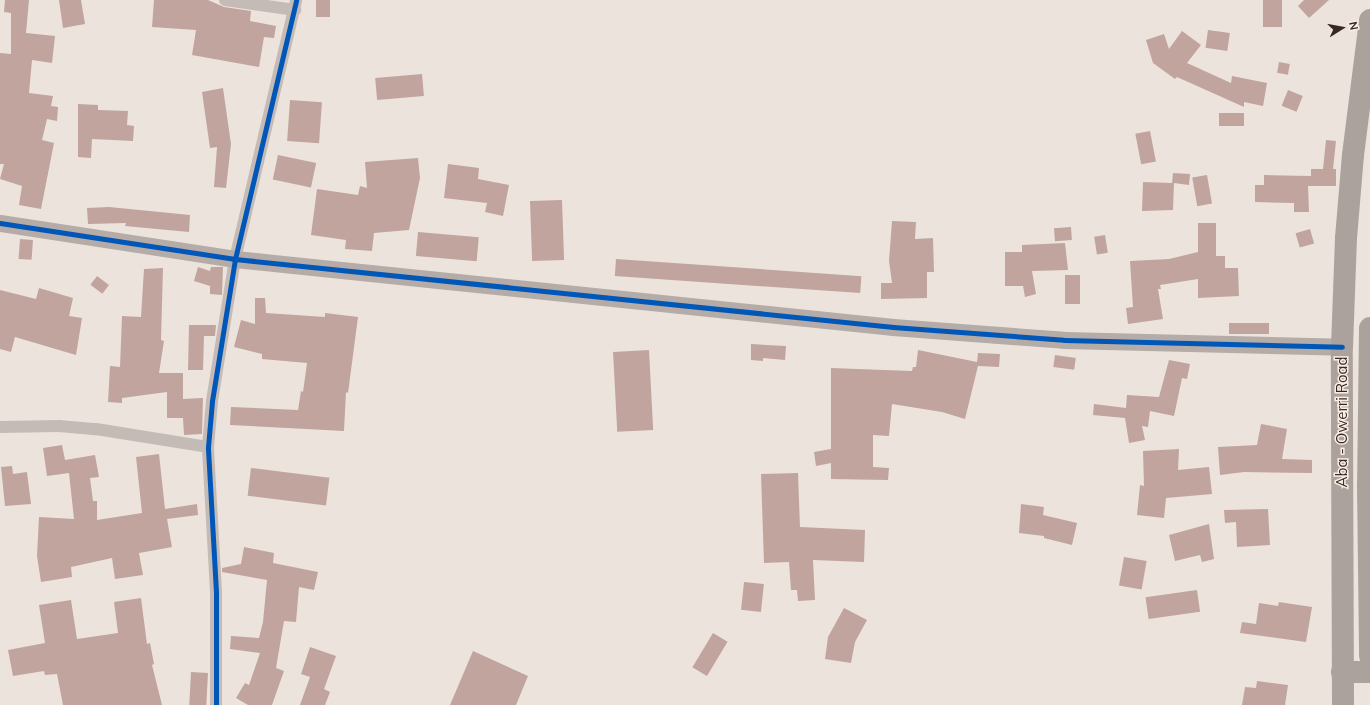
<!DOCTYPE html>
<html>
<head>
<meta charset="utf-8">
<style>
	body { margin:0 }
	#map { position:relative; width:1370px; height:705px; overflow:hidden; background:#ece3dd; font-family:Mulish,sans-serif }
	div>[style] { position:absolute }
	.building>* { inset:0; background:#c1a49e; transform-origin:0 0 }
	.street>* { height:12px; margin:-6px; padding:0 6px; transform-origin:6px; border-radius:6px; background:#c4bbb7 }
	.secondary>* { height:17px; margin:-8.5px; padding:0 8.5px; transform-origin:8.5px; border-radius:8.5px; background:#b5aba7 }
	.highway>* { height:22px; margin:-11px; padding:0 11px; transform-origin:11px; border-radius:11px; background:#aba29d }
	.cycleway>* { height:5px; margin:-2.5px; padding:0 2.5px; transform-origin:2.5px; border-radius:2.5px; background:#0057b8 }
	span { translate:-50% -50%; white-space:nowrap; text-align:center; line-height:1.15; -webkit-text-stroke:3px #faede3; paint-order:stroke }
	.street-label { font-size:15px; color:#352825 }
	.north { position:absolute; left:1322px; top:8px; width:40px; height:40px; -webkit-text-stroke:3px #faede3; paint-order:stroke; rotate:79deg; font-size:11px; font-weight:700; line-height:16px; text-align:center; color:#352825 }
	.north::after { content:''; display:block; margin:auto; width:14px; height:18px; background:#352825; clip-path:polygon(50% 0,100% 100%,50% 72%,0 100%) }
</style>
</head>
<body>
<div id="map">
	<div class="building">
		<i style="clip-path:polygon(5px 0,29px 0,26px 33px,55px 36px,52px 63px,32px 60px,29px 93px,53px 96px,51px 106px,58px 107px,57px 121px,47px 119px,42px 140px,54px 143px,41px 209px,19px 205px,22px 186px,0 179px,4px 164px,0 164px,0 53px,11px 54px,11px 13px,4px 12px)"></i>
		<i style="clip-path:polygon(59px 0,81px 0,85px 24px,63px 28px)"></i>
		<i style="clip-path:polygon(154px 0,208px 0,224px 7px,251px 11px,250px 21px,276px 26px,274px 38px,264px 37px,259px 67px,192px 55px,196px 30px,152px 27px)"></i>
		<i style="left:316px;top:0;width:14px;height:17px"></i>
		<i style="left:1263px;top:0;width:19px;height:27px"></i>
		<i style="clip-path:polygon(1304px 0,1329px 0,1309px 18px,1298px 6px)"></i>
		<i style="left:1208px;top:30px;width:22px;height:18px;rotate:8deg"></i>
		<i style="clip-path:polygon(1182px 31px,1201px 45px,1187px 63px,1231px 83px,1232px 76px,1267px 83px,1263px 106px,1244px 102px,1244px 107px,1177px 77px,1175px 79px,1153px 63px,1146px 40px,1164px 34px,1169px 49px)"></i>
		<i style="left:1279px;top:62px;width:11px;height:11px;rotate:10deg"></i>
		<i style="left:422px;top:74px;width:22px;height:47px;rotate:85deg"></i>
		<i style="clip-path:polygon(223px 88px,231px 144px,226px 188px,214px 187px,217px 147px,210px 148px,202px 92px)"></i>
		<i style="left:1288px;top:90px;width:16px;height:17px;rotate:22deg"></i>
		<i style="left:290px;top:100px;width:32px;height:41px;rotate:4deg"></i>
		<i style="clip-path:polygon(78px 104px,98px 105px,98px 110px,128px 111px,127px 125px,134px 126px,133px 141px,92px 139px,91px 158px,78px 157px)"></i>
		<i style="left:1219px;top:113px;width:25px;height:13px"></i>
		<i style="left:1150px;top:131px;width:31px;height:15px;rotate:79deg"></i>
		<i style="clip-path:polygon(1326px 140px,1336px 141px,1333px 169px,1336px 169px,1336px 186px,1308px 186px,1309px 212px,1294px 212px,1294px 203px,1255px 202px,1255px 185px,1264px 185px,1264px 175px,1311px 176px,1311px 169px,1323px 169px)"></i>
		<i style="left:278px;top:155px;width:39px;height:25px;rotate:12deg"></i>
		<i style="clip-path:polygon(418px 158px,420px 178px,409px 230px,374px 233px,372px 251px,345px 249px,346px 240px,311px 235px,317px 189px,358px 195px,360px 186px,367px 188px,365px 162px)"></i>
		<i style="clip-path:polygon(448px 164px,479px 168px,478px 179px,509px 185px,503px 216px,485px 212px,487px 203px,444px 198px)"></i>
		<i style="clip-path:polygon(1173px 173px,1190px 174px,1189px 185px,1174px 183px,1173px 210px,1142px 211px,1143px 182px,1172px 183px)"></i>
		<i style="left:1207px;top:175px;width:29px;height:15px;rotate:80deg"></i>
		<i style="left:562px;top:200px;width:60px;height:32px;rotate:88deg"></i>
		<i style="clip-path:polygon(109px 207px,190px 215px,189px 232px,125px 226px,126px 223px,88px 224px,87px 208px)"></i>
		<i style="clip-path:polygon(892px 221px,916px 222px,915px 239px,933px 238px,934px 272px,927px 272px,927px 298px,881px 299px,881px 283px,892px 283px,889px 261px)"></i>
		<i style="clip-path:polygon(1198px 223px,1216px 223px,1216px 256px,1225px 256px,1225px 268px,1238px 268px,1239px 296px,1198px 298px,1198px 279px,1160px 285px,1161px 289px,1158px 289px,1163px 319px,1128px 324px,1126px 308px,1133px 307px,1130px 261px,1169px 259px,1198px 252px)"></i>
		<i style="left:1071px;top:227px;width:13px;height:17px;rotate:86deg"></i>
		<i style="left:1310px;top:229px;width:15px;height:15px;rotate:74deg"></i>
		<i style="left:418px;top:232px;width:61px;height:24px;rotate:5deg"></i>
		<i style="left:1105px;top:235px;width:18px;height:11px;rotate:81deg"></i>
		<i style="left:20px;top:239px;width:13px;height:20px;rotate:4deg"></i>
		<i style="clip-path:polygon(1065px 243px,1068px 270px,1032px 271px,1036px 294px,1025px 297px,1023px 286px,1005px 286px,1005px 252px,1022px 252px,1022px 245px)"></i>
		<i style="left:616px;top:259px;width:246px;height:17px;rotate:4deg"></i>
		<i style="clip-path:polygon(198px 267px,210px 271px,211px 267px,223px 267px,222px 295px,210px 294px,210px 286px,194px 281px)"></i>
		<i style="clip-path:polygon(163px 268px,161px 340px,164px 341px,159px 373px,183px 373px,183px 399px,203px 398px,202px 434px,184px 435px,183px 418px,167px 418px,167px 392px,122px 398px,122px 403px,108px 402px,110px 366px,120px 367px,122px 316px,141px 317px,144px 269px)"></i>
		<i style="left:1065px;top:275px;width:15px;height:29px"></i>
		<i style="left:97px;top:276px;width:15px;height:11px;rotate:37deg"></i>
		<i style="clip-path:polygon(39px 288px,73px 298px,69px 316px,82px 318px,76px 355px,15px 337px,11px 352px,0 349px,0 290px,36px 299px)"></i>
		<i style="clip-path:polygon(255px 298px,265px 298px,266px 313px,325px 317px,325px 313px,358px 317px,348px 393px,346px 392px,344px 431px,230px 425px,231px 407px,298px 410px,301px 391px,303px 392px,307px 363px,262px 359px,262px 354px,234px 347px,241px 320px,255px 324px)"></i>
		<i style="left:1269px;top:323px;width:11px;height:40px;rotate:90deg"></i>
		<i style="clip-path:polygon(189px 325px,216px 325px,215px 336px,204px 336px,203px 370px,188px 370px)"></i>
		<i style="clip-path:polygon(751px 344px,786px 346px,785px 360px,763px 358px,763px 361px,751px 360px)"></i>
		<i style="left:649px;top:350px;width:80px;height:36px;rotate:87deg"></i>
		<i style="clip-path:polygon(918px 350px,977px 362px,978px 353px,1000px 354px,999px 367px,978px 366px,965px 419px,942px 412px,892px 404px,889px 436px,873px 435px,873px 467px,889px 468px,888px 480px,831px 479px,831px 463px,816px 466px,814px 452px,831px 449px,831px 368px,912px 371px,913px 367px,916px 367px)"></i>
		<i style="left:1055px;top:355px;width:21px;height:12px;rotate:8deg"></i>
		<i style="clip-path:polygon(1169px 360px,1190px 364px,1187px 379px,1182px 378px,1174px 416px,1150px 411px,1148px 427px,1142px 426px,1145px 440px,1129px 443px,1125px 418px,1093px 415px,1094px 404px,1126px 408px,1127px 395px,1159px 397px)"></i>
		<i style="clip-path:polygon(1261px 424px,1287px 429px,1282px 459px,1312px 460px,1312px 473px,1244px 472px,1220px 475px,1218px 447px,1257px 445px)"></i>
		<i style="clip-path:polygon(62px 445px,65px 460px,95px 455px,99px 477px,90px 478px,93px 501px,97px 501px,97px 520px,142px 513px,136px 457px,159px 454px,165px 509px,197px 504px,198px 515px,167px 519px,172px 547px,139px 553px,143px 575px,115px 579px,112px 558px,71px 567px,72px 577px,41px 582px,37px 556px,39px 517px,74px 519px,69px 473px,47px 476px,43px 448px)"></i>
		<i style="clip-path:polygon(1179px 449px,1178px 470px,1209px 467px,1212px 494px,1166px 498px,1164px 518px,1137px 515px,1140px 485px,1144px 486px,1143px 451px)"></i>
		<i style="clip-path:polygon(12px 466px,13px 474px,27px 472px,31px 504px,5px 506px,1px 467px)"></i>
		<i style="left:251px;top:468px;width:79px;height:28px;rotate:7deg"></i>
		<i style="clip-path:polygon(798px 473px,800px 527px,865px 530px,864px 562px,813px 560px,815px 600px,798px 601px,797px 590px,791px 590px,789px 562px,764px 563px,761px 474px)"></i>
		<i style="clip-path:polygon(1021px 504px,1044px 507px,1043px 515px,1077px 523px,1072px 545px,1044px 538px,1044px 536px,1019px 533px)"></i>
		<i style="clip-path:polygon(1268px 509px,1270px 545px,1237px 547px,1236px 522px,1225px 523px,1224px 510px)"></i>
		<i style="clip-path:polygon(1209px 524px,1214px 559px,1202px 562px,1200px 555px,1175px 561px,1169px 535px)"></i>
		<i style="clip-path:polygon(244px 547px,274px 553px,273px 563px,318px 572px,314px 590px,299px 587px,296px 622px,284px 621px,276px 668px,284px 671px,272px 705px,248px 705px,236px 698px,245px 683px,249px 685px,260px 653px,230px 649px,231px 636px,259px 638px,263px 622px,267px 580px,222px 572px,222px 568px,241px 564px)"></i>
		<i style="left:1124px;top:557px;width:23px;height:29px;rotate:10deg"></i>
		<i style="left:744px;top:582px;width:20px;height:28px;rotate:6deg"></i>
		<i style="left:1197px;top:590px;width:22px;height:52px;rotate:82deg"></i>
		<i style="clip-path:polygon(141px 598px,147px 644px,150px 643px,154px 664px,152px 665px,162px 705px,63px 705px,57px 674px,45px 675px,44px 671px,13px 676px,8px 650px,45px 643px,39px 605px,71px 600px,77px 639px,118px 633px,114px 602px)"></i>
		<i style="clip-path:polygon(1279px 602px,1312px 607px,1306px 642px,1240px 633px,1242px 622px,1256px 624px,1259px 603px,1278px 606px)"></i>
		<i style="clip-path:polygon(844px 608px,867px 620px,855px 642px,851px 663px,825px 659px,828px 637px)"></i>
		<i style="left:713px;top:633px;width:17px;height:40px;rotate:31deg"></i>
		<i style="clip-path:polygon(310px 647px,336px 656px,324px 689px,330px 692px,325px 705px,300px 705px,310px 677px,301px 674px)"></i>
		<i style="clip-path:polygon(473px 651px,528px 676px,516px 705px,450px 705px)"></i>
		<i style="left:191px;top:672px;width:17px;height:33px;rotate:3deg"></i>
		<i style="clip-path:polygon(1257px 681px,1288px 685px,1285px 705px,1242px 705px,1245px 687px,1256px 688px)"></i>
	</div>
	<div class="street">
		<i style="left:225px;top:0;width:71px;rotate:8.1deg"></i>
		<i style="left:0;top:427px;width:59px;rotate:-1deg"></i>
		<i style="left:59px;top:426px;width:37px;rotate:5deg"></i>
		<i style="left:96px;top:429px;width:113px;rotate:9.1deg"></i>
		<i style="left:216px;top:705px;width:113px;rotate:-90deg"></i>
		<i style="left:216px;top:592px;width:145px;rotate:-93.2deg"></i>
		<i style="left:208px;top:447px;width:46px;rotate:-85deg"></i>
		<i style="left:212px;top:401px;width:144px;rotate:-80.8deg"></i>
		<i style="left:235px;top:259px;width:266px;rotate:-76.7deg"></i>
	</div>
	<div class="secondary">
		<i style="left:0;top:223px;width:238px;rotate:8.7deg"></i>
		<i style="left:235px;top:259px;width:662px;rotate:5.9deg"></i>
		<i style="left:893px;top:327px;width:171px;rotate:4.3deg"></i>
		<i style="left:1064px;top:340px;width:278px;rotate:1.4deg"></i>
	</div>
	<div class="highway">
		<i style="left:1370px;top:328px;width:157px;rotate:90.7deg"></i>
		<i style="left:1368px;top:485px;width:171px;rotate:89.3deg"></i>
		<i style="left:1342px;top:672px;width:28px"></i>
		<i style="left:1343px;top:705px;width:358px;rotate:-90.2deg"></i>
		<i style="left:1342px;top:347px;width:109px;rotate:-87.9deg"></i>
		<i style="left:1346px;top:238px;width:83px;rotate:-85.2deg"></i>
		<i style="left:1353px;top:155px;width:136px;rotate:-82.8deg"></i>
	</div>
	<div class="cycleway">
		<i style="left:0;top:223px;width:238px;rotate:8.7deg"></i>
		<i style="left:235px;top:259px;width:662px;rotate:5.9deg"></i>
		<i style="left:893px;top:327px;width:171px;rotate:4.3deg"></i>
		<i style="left:1064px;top:340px;width:278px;rotate:1.4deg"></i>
		<i style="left:216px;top:705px;width:113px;rotate:-90deg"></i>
		<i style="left:216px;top:592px;width:145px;rotate:-93.2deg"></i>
		<i style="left:208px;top:447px;width:46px;rotate:-85deg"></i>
		<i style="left:212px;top:401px;width:144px;rotate:-80.8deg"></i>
		<i style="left:235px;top:259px;width:266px;rotate:-76.7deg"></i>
	</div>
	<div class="street-label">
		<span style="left:1342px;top:422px;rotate:-90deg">Aba - Owerri Road</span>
	</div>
	<div class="north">N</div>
</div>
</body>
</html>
